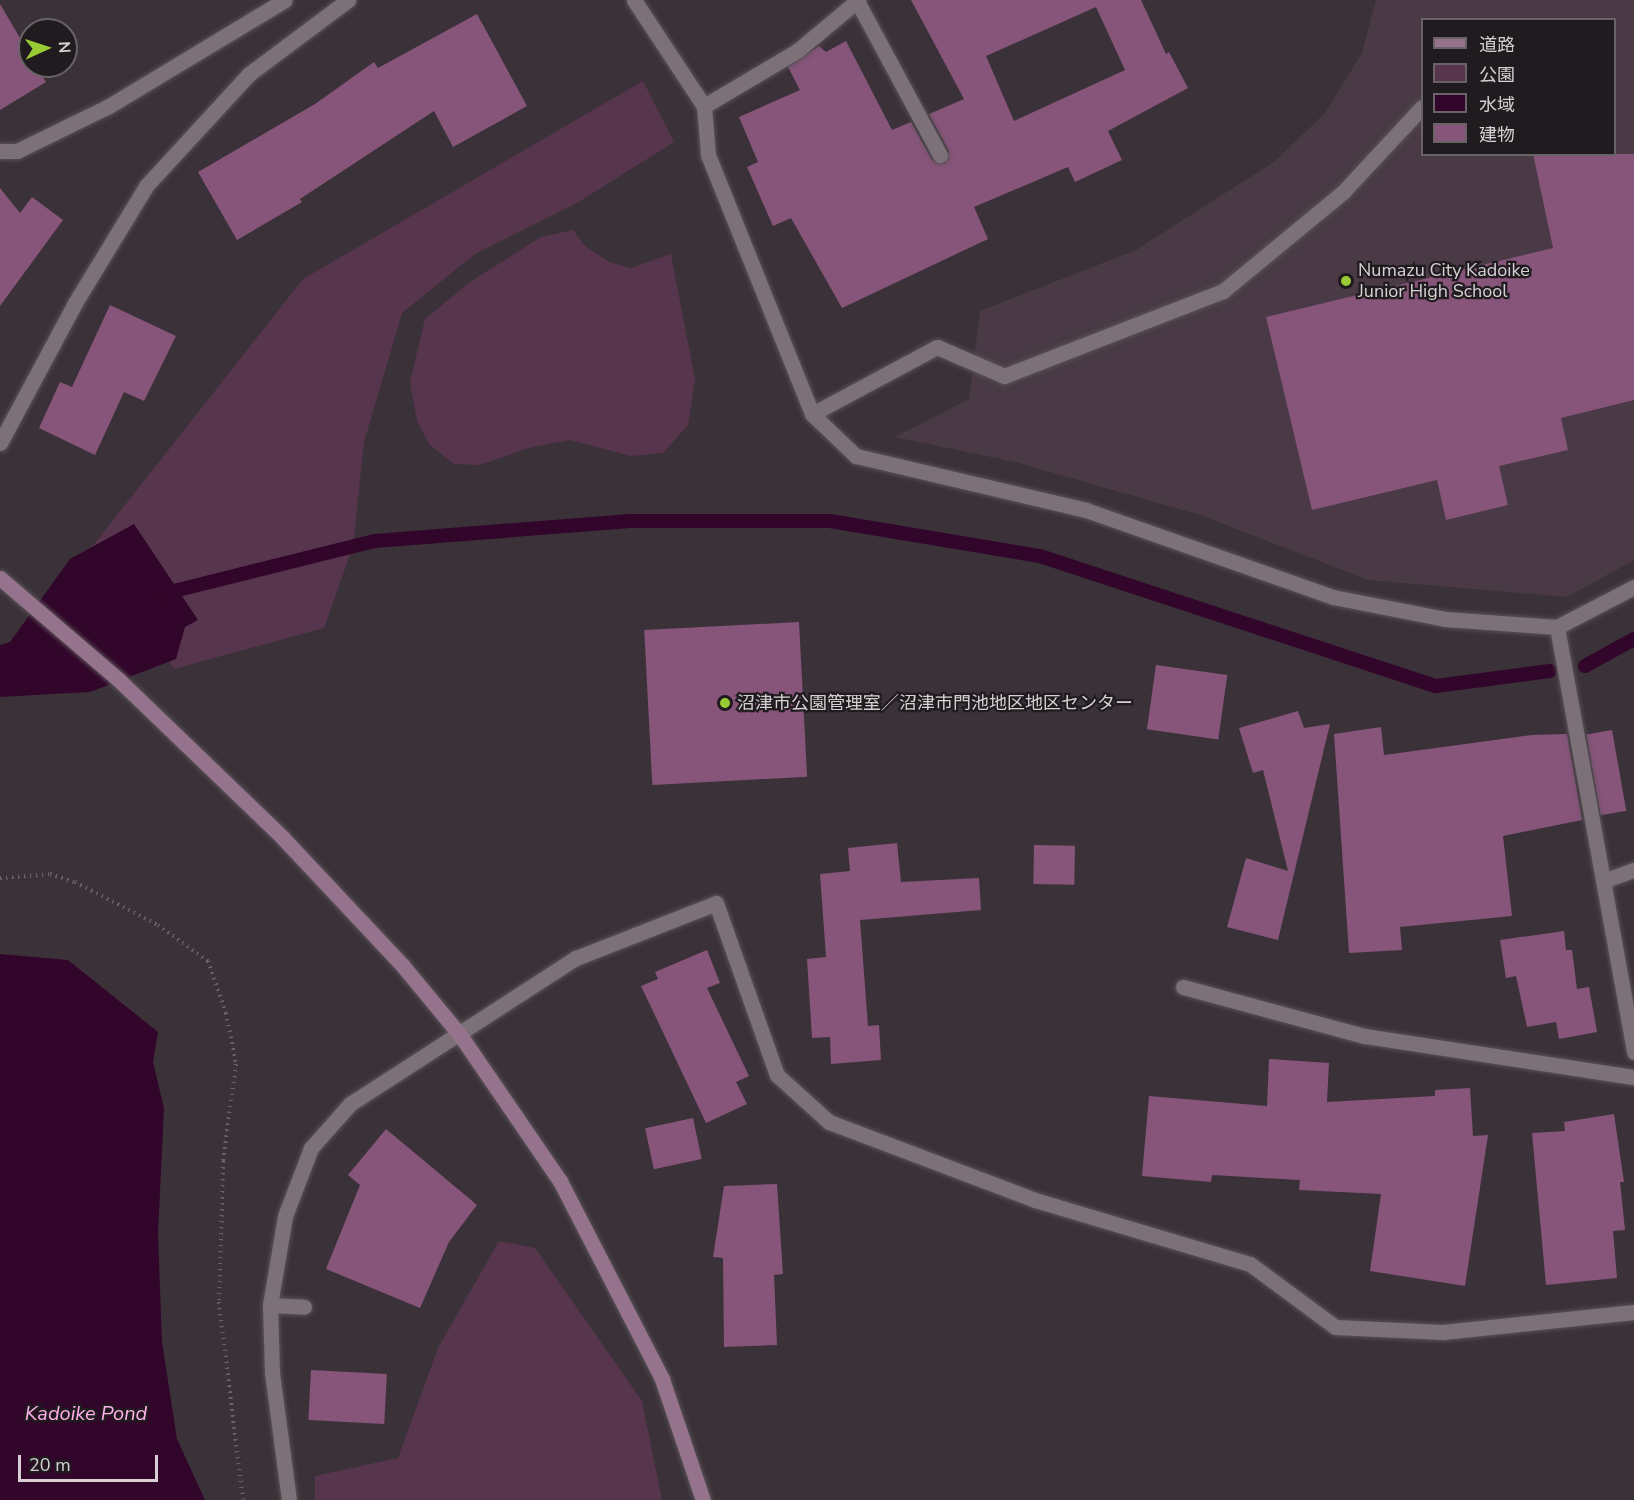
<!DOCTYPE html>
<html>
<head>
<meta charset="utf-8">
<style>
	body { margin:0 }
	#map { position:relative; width:1634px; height:1500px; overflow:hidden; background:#3b3239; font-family:"Nunito Sans","Noto Sans JP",sans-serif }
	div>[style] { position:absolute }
	.built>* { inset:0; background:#493a45 }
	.green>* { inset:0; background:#56354d }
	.water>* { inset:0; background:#32052a }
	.stream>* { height:14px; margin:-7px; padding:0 7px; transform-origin:7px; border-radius:7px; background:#32052a }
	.building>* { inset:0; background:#87547a; transform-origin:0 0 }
	.path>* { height:4px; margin-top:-2px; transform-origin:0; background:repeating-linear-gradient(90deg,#6a6268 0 1.5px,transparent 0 6px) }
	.roads { filter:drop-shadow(0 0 2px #585156) drop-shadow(0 0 2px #585156) }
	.lane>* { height:15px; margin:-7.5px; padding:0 7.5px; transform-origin:7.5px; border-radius:7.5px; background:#7c7178 }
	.street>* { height:15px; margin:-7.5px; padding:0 7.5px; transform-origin:7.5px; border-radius:7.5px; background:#7c7178 }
	.secondary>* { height:15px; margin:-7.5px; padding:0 7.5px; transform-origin:7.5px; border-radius:7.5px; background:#95738c }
	.dots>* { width:16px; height:16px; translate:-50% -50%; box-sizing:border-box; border:3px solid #201b1e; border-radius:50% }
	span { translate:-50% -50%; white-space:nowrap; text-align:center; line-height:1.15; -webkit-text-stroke:4.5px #201b1e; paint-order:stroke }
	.poi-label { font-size:18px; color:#d6d0d4 }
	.left { translate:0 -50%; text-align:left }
	.water-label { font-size:20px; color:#ffb0ea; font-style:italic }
	.legend { position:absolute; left:1421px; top:18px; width:195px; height:138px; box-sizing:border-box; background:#201b1e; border:2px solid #696367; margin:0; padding:8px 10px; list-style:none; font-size:18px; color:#d6d0d4 }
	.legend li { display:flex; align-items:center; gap:12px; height:30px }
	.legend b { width:30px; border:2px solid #696367 }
	.north { position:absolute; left:18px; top:18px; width:60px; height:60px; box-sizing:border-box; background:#201b1e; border:2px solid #696367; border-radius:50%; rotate:87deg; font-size:16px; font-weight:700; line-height:24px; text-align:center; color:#d6d0d4 }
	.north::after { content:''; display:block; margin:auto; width:21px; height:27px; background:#99cb35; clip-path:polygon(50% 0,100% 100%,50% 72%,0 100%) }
	.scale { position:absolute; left:18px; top:1455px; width:140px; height:27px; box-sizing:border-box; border:3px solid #d6d0d4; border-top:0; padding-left:8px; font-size:18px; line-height:21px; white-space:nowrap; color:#d6d0d4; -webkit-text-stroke:4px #201b1e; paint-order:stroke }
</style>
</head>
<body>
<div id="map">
	<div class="built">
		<i style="clip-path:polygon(evenodd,1376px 0,1634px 0,1634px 560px,1567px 597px,1368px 580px,1200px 515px,1015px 462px,895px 437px,969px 399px,980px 311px,1136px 250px,1274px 162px,1325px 113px,1362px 53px,1376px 0,1422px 20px,1614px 20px,1614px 154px,1422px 154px,1422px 20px)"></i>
	</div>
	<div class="green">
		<i style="clip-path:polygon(643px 81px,674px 142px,577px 203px,475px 254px,402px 313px,364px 442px,353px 546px,324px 628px,174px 669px,88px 552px,303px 279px)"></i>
		<i style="clip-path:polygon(573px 230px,585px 246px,609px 262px,631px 268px,671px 254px,695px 380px,688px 425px,663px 453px,631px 456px,570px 440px,532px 447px,480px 465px,454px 464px,430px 445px,417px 421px,410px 382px,425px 319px,470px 282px,541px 237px)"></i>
		<i style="clip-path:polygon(499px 1241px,535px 1248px,642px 1401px,662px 1500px,315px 1500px,315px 1476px,398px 1458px,438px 1348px)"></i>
	</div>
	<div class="water">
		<i style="clip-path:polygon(134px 524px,198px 620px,185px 627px,176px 659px,90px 692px,0 697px,0 645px,10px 642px,70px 559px)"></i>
		<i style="clip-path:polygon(0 954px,68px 960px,158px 1032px,153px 1062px,164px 1108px,158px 1234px,162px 1342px,177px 1439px,205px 1500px,0 1500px)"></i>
	</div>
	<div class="stream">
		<i style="left:162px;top:594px;width:219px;rotate:-14deg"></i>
		<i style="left:375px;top:541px;width:256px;rotate:-4.5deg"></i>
		<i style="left:630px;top:521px;width:200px"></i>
		<i style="left:830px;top:521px;width:213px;rotate:9.5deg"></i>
		<i style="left:1040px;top:556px;width:417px;rotate:18.2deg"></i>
		<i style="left:1436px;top:686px;width:115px;rotate:-7.5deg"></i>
		<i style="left:1585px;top:666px;width:56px;rotate:-28.9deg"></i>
	</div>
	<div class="building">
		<i style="clip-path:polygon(evenodd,911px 0,1141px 0,1166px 54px,1169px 52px,1188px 88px,1108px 131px,1122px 160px,1075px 182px,1068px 167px,974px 207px,988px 239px,842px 308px,791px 218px,773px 226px,747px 167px,758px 162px,739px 117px,800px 90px,788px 67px,819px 46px,826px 52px,846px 41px,892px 130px,911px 122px,932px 160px,945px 163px,949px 151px,929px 114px,964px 99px,911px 0,1096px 7px,1125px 70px,1014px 121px,986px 56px,1096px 7px)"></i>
		<i style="clip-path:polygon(0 4px,30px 55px,30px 66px,36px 66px,46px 82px,0 110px)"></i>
		<i style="clip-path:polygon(477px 14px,527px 106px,453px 147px,434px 111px,300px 199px,302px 202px,237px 240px,198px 172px,315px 104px,374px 62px,378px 68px)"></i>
		<i style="clip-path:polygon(1533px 154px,1634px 154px,1634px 400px,1561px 418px,1568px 450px,1499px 466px,1508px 505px,1446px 520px,1437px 480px,1312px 510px,1266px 317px,1553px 248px)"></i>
		<i style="clip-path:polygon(0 188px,20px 213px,32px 197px,63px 220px,0 306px)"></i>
		<i style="clip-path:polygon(110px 305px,176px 336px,144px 401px,124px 392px,95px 455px,39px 428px,60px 382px,72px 387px)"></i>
		<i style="left:799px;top:622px;width:155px;height:155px;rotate:87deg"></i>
		<i style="left:1156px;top:665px;width:72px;height:65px;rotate:8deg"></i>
		<i style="clip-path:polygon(1298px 711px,1304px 728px,1330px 724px,1278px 940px,1227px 927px,1246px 858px,1288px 871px,1263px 770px,1253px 773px,1239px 728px)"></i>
		<i style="clip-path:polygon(1381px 727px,1384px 755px,1532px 735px,1567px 734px,1582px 820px,1503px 836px,1512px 916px,1400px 927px,1402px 950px,1349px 953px,1334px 734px)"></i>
		<i style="left:1612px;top:730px;width:82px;height:26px;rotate:80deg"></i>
		<i style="clip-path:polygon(897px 843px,901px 882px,979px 878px,981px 910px,860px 920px,868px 1026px,879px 1025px,881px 1060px,831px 1064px,830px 1037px,812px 1038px,807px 959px,826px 957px,820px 874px,850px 871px,848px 848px)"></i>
		<i style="left:1034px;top:845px;width:41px;height:39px;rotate:1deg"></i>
		<i style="clip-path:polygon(1564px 931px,1566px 950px,1572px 950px,1577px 989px,1589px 987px,1597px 1032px,1559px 1039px,1556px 1022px,1527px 1027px,1516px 976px,1506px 978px,1500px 940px)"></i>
		<i style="clip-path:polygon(707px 950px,720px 983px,707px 988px,749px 1076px,736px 1082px,747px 1104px,706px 1123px,641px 986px,658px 979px,655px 972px)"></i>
		<i style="clip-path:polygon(1269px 1059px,1329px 1063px,1327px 1102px,1435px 1096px,1435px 1090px,1470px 1088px,1473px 1136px,1488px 1135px,1465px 1286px,1370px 1271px,1381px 1194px,1299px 1190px,1300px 1180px,1212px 1175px,1211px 1182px,1142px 1176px,1149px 1096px,1267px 1106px)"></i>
		<i style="clip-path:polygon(1614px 1114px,1624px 1182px,1620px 1182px,1625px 1230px,1613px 1231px,1617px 1278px,1546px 1285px,1532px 1133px,1565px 1131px,1564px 1122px)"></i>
		<i style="left:693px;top:1118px;width:42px;height:49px;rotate:78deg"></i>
		<i style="clip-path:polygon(386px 1129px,477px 1205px,449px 1242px,420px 1308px,326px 1269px,360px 1185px,348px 1175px)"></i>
		<i style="clip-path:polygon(777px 1184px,783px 1274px,774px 1275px,777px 1345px,724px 1347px,723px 1258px,713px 1257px,724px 1186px)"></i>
		<i style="left:311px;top:1370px;width:76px;height:50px;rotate:3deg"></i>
	</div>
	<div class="path">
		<i style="left:0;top:878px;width:50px;rotate:-4.6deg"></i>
		<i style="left:50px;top:874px;width:26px;rotate:18deg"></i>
		<i style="left:75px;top:882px;width:93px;rotate:27.4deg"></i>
		<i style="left:158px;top:925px;width:62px;rotate:35.8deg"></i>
		<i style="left:208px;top:961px;width:55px;rotate:70.9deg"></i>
		<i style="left:226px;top:1013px;width:52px;rotate:78.9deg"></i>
		<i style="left:236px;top:1064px;width:98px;rotate:97.6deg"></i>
		<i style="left:223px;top:1161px;width:141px;rotate:91.6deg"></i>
		<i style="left:219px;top:1302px;width:199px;rotate:83.1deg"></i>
	</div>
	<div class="roads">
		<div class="lane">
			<i style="left:812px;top:414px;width:142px;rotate:-28.2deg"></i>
			<i style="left:937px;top:347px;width:73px;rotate:23.4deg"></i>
			<i style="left:1004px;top:376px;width:235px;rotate:-21.2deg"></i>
			<i style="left:1223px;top:291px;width:156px;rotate:-39.5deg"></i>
			<i style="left:1343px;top:192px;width:116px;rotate:-47.1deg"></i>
		</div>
		<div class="street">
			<i style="left:634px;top:0;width:127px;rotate:56.6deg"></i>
			<i style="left:704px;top:106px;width:49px;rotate:85.3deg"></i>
			<i style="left:708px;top:155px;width:279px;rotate:68.1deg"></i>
			<i style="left:812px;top:414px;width:61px;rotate:43.7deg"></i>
			<i style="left:856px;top:456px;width:236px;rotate:13.2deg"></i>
			<i style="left:1086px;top:510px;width:262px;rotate:19.4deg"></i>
			<i style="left:1333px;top:597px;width:114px;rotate:11.1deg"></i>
			<i style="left:1445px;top:619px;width:112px;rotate:4.1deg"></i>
			<i style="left:1557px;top:627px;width:87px;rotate:-27.5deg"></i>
			<i style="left:857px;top:1px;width:175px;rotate:61.7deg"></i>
			<i style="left:704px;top:106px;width:108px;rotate:-30.6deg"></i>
			<i style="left:797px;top:51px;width:80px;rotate:-39.9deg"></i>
			<i style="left:0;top:151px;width:17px"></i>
			<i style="left:17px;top:151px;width:102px;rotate:-26.1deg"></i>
			<i style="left:109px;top:106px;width:205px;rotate:-31.1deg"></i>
			<i style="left:0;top:443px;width:159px;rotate:-61.8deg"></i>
			<i style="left:75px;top:303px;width:137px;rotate:-58.7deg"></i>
			<i style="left:146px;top:186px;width:152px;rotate:-47.4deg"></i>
			<i style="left:249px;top:74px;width:124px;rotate:-36.8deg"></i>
			<i style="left:1557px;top:627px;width:432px;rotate:79.7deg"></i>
			<i style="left:1603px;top:881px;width:33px;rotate:-20deg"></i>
			<i style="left:1183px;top:987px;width:188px;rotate:15.1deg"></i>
			<i style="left:1365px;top:1036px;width:272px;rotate:8.7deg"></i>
			<i style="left:270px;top:1305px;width:34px;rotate:3deg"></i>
			<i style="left:289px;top:1500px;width:129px;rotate:-97.6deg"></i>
			<i style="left:272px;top:1372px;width:67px;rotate:-91.7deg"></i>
			<i style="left:270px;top:1305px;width:90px;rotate:-80.4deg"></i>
			<i style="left:285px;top:1216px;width:73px;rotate:-69.1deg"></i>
			<i style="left:311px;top:1148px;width:59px;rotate:-48.4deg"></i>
			<i style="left:350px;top:1104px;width:269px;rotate:-32.9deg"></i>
			<i style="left:576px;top:958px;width:150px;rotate:-21.4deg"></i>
			<i style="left:716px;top:903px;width:182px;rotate:70.5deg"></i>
			<i style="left:777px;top:1075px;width:70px;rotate:42.1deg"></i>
			<i style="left:829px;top:1122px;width:220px;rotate:20.7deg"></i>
			<i style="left:1035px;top:1200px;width:224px;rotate:16.6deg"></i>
			<i style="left:1250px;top:1264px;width:106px;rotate:36.5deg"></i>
			<i style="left:1335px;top:1327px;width:108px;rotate:2.7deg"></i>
			<i style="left:1443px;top:1332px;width:192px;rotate:-6deg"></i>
		</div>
		<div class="secondary">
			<i style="left:0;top:578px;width:158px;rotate:40.6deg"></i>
			<i style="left:120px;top:681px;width:226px;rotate:43.9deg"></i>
			<i style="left:283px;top:838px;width:175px;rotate:46.8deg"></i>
			<i style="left:403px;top:966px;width:89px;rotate:50.4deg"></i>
			<i style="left:460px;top:1035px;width:177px;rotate:55.6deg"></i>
			<i style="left:560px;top:1181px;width:223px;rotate:62.7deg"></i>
			<i style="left:662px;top:1379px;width:128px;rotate:71.3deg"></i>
		</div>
	</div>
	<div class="dots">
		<i style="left:1346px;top:281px;background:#99cb35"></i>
		<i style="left:725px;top:703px;background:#99cb35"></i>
	</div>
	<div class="poi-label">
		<span class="left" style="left:1358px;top:281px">Numazu City Kadoike<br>Junior High School</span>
		<span class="left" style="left:737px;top:703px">沼津市公園管理室／沼津市門池地区地区センター</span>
	</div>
	<div class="water-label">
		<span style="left:86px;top:1413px">Kadoike Pond</span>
	</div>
	<ul class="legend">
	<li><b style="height:8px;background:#95738c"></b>道路</li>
	<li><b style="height:16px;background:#56354d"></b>公園</li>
	<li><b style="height:16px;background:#32052a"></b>水域</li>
	<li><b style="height:16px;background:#87547a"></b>建物</li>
	</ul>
	<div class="north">N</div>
	<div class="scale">20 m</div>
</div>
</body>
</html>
